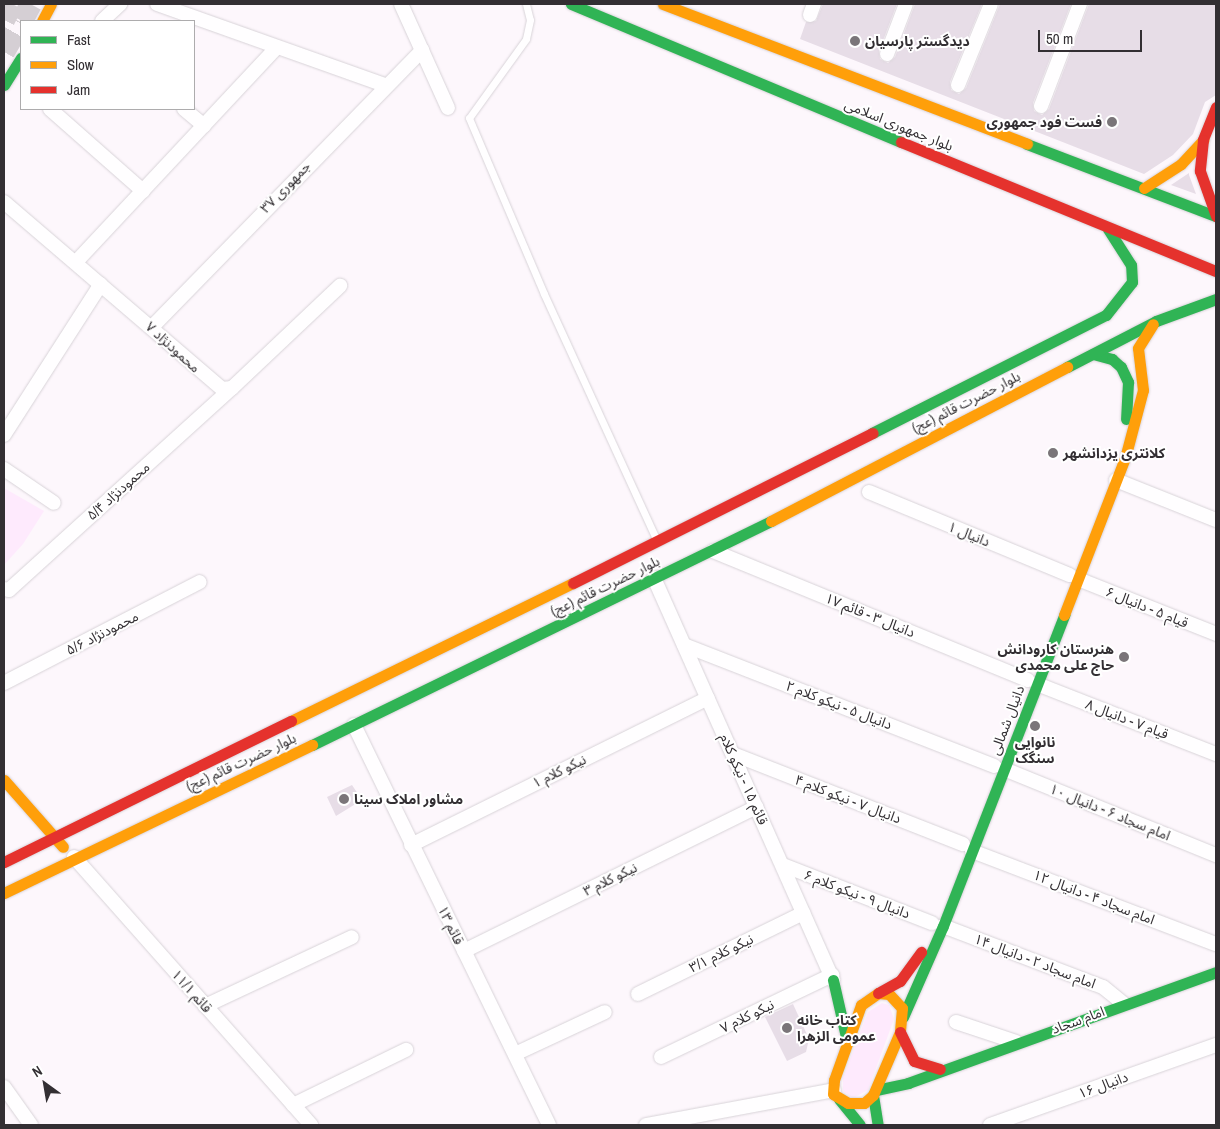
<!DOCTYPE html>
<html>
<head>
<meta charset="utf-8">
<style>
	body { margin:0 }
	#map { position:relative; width:1220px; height:1129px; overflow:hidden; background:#fdf7fc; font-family:"Archivo Narrow","Noto Sans Arabic",sans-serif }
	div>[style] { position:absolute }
	.green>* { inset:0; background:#feeafd }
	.building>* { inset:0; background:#e7dde7 }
	.primary-tunnel>* { height:22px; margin-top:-11px; transform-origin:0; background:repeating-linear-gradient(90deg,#d5cfd4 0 22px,transparent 0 33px) }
	.roads { filter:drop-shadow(0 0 1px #d8d3d8) drop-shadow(0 0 1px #d8d3d8) }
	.lane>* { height:7px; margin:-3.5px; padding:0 3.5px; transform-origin:3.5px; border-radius:3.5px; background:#fffeff }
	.street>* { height:14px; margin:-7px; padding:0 7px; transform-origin:7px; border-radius:7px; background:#fffeff }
	.fast>* { height:11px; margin:-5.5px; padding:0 5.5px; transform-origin:5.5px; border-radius:5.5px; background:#30b455 }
	.slow>* { height:11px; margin:-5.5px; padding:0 5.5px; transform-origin:5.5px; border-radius:5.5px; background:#ff9f0a }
	.jam>* { height:11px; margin:-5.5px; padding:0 5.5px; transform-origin:5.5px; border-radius:5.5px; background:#e5322d }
	.dots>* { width:14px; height:14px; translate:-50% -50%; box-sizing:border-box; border:2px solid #fff; border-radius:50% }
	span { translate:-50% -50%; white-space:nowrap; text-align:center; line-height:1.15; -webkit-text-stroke:4px #fff; paint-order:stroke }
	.poi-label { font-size:14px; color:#332f33; font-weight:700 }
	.left { translate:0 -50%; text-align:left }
	.right { translate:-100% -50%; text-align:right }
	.street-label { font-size:14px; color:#332f33 }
	.frame { position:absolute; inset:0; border:5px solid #332f33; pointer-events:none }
	.legend { position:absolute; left:20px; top:20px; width:175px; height:90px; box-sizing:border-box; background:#fff; border:1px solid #adacad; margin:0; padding:6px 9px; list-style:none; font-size:15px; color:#332f33 }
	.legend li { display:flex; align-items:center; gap:10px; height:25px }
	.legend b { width:25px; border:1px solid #adacad }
	.north { position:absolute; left:20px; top:1059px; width:50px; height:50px; -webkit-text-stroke:4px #fff; paint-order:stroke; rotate:328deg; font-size:14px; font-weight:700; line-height:20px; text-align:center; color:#332f33 }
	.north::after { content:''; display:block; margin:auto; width:18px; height:22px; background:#332f33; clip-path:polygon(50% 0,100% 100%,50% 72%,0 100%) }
	.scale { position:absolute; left:1038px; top:30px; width:104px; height:22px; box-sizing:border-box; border:2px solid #332f33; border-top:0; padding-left:6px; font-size:15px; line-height:18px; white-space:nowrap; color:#332f33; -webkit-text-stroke:4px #fff; paint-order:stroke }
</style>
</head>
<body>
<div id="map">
	<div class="green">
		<i style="clip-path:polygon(4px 488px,44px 511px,23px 544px,4px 565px)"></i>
		<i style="clip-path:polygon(882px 1003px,889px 1005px,894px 1019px,868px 1090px,853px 1098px,843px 1091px,843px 1078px,868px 1012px)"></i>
	</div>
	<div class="building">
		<i style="clip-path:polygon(823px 4px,897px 4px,879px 51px,880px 59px,888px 63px,895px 57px,915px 4px,982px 4px,950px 82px,951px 90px,959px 94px,966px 88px,1000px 4px,1071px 4px,1033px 103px,1034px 111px,1042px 115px,1049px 109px,1089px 4px,1216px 4px,1216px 95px,1205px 102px,1193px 134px,1173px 155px,1144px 174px,800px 39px,806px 22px,816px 21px)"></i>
		<i style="clip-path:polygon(1189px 173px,1189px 175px,1196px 194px,1171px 185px)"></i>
		<i style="clip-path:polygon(352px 785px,362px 800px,336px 816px,327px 797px)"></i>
		<i style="clip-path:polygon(793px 1004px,809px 1039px,806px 1052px,787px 1061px,765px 1017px)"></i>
	</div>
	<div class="primary-tunnel">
		<i style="left:4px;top:20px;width:18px;rotate:-63deg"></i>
		<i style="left:22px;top:21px;width:19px;rotate:-62deg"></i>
		<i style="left:4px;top:52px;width:34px;rotate:-60deg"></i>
	</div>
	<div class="roads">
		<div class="lane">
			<i style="left:526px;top:4px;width:16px;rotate:76deg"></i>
			<i style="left:530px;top:20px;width:19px;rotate:102deg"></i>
			<i style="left:526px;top:39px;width:97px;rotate:125.8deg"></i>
			<i style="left:469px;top:118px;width:191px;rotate:66.9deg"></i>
			<i style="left:544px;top:294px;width:272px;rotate:65.4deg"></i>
		</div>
		<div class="street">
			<i style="left:157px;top:4px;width:242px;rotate:19.6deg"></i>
			<i style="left:401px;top:4px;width:114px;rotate:65.7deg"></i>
			<i style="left:810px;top:15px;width:12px;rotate:-70deg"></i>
			<i style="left:102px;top:21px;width:25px;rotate:-43deg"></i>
			<i style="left:887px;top:54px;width:53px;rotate:-69.2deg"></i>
			<i style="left:958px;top:85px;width:87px;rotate:-67.8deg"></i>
			<i style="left:1041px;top:106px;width:109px;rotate:-69.1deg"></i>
			<i style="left:50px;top:109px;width:124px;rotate:41.4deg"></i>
			<i style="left:184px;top:109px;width:26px;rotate:40deg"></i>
			<i style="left:4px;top:202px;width:287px;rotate:40.6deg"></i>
			<i style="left:222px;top:389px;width:10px;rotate:-6deg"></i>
			<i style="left:232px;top:388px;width:149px;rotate:-43.4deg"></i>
			<i style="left:76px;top:262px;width:293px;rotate:-46.9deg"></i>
			<i style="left:152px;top:327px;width:387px;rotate:-45.7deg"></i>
			<i style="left:4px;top:435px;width:179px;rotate:-57.3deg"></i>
			<i style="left:4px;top:469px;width:60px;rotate:34.2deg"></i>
			<i style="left:1116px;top:480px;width:108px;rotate:21.8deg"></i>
			<i style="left:869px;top:492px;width:217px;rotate:22.5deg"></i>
			<i style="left:713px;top:551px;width:340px;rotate:22.3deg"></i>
			<i style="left:654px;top:578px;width:440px;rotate:66deg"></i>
			<i style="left:1078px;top:579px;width:149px;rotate:21.7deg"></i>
			<i style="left:4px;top:589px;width:5px;rotate:11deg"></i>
			<i style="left:9px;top:590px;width:301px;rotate:-42.2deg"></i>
			<i style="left:684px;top:645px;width:333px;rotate:21.3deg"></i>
			<i style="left:4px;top:683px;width:220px;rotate:-27.3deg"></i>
			<i style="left:1037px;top:684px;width:192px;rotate:21.4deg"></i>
			<i style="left:354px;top:725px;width:445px;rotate:64deg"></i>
			<i style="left:733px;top:754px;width:247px;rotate:21.4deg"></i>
			<i style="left:1004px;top:769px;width:229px;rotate:22.1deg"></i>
			<i style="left:411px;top:845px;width:331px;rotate:-26.3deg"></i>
			<i style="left:972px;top:851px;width:261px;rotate:20.9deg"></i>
			<i style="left:74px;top:857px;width:358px;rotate:48.5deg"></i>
			<i style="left:783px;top:865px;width:160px;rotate:21.3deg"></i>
			<i style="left:943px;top:926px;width:171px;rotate:20.9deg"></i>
			<i style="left:1103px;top:987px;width:26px;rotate:39deg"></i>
			<i style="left:464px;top:951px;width:326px;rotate:-26.2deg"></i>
			<i style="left:638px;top:994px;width:184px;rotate:-26.1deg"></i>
			<i style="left:205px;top:1006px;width:162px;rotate:-25.1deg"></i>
			<i style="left:956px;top:1022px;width:63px;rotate:18.4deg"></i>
			<i style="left:515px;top:1054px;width:99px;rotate:-25deg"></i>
			<i style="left:661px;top:1057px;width:190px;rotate:-25.6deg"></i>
			<i style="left:4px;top:1087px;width:47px;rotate:54.6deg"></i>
			<i style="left:293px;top:1105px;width:126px;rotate:-26deg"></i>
			<i style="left:646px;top:1125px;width:191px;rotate:-10.5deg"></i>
			<i style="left:990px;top:1125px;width:240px;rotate:-19.5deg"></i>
		</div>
		<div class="fast">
			<i style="left:571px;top:4px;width:358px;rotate:22.7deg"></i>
			<i style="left:4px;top:85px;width:32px;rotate:-58deg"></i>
			<i style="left:1027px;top:144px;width:202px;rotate:20.9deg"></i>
			<i style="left:1093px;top:354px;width:20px;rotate:15deg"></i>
			<i style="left:1112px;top:359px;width:12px;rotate:42deg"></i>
			<i style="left:1121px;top:367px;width:17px;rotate:65deg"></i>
			<i style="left:1128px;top:382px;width:37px;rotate:93deg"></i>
			<i style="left:1067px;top:367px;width:100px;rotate:-27.3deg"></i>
			<i style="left:1156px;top:321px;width:64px;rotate:-20.1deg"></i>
			<i style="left:872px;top:433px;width:262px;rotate:-26.8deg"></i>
			<i style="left:1106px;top:315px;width:42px;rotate:-51.8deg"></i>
			<i style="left:1132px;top:282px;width:17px;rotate:-93deg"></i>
			<i style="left:1131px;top:265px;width:43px;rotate:-122.6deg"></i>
			<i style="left:312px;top:745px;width:511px;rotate:-26.01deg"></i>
			<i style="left:833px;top:980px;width:63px;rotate:77.1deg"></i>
			<i style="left:903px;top:1017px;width:99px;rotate:-66.3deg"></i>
			<i style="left:943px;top:926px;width:334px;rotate:-68.7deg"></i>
			<i style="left:876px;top:1090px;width:33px;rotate:-12deg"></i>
			<i style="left:908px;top:1083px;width:327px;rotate:-19.8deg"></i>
			<i style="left:873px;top:1095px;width:30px;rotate:81deg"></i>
			<i style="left:839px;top:1099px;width:33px;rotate:51deg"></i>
		</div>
		<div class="slow">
			<i style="left:663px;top:4px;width:390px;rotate:21deg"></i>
			<i style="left:42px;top:21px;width:19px;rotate:-62deg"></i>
			<i style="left:1144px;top:188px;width:44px;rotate:-33deg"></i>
			<i style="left:1181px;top:164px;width:33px;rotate:-47deg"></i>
			<i style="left:771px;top:521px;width:334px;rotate:-27.5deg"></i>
			<i style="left:1064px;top:615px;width:168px;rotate:-68.8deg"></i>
			<i style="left:1125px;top:458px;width:70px;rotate:-75.2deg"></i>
			<i style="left:1143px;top:390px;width:42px;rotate:-96.8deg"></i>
			<i style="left:1138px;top:348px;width:28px;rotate:-58deg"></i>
			<i style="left:291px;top:721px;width:314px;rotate:-26.1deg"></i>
			<i style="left:4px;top:780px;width:89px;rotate:48.6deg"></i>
			<i style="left:4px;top:893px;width:342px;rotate:-25.7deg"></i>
			<i style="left:878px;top:993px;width:11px;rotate:5deg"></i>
			<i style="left:889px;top:994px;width:19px;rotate:47deg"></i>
			<i style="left:902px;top:1008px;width:24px;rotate:95deg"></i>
			<i style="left:900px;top:1032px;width:69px;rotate:113.2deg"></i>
			<i style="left:873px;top:1095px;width:12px;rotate:138deg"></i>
			<i style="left:864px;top:1103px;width:16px;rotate:180deg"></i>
			<i style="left:848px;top:1103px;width:17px;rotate:-149deg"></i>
			<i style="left:833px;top:1094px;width:14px;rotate:-86deg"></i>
			<i style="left:834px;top:1080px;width:80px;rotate:-70.2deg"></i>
			<i style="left:861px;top:1005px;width:21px;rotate:-35deg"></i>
		</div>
		<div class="jam">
			<i style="left:1216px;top:107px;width:35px;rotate:112deg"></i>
			<i style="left:1203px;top:140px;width:31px;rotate:96deg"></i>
			<i style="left:1200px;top:171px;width:48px;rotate:70.4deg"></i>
			<i style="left:901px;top:142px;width:340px;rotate:22.3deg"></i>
			<i style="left:573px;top:583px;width:335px;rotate:-26.6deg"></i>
			<i style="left:4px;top:862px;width:320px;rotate:-26.2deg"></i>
			<i style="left:878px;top:993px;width:25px;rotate:-29deg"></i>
			<i style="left:900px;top:981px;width:36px;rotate:-54deg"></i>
			<i style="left:900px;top:1032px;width:32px;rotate:64deg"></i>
			<i style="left:914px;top:1061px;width:27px;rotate:17deg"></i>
		</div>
	</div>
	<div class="dots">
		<i style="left:855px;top:41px;background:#7a7579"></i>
		<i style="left:1112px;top:122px;background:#7a7579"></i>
		<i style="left:1053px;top:453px;background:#7a7579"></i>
		<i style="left:1124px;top:657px;background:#7a7579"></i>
		<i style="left:1035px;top:726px;background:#7a7579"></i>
		<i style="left:344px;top:799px;background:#7a7579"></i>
		<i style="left:787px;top:1028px;background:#7a7579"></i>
	</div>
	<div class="poi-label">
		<span class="left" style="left:865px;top:41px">دیدگستر پارسیان</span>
		<span class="right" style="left:1102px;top:122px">فست فود جمهوری</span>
		<span class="left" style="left:1063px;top:453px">کلانتری یزدانشهر</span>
		<span class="right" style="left:1114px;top:657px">هنرستان کارودانش<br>حاج علی محمدی</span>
		<span style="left:1035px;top:750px">نانوایی<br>سنگک</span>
		<span class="left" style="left:354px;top:799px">مشاور املاک سینا</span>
		<span class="left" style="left:797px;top:1028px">کتاب خانه<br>عمومی الزهرا</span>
	</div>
	<div class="street-label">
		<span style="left:899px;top:125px;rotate:22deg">بلوار جمهوری اسلامی</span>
		<span style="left:285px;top:187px;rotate:-46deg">جمهوری ۳۷</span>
		<span style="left:173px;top:347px;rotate:42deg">محمودنژاد ۷</span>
		<span style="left:966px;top:402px;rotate:-27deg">بلوار حضرت قائم (عج)</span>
		<span style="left:118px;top:491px;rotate:-42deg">محمودنژاد ۵/۴</span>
		<span style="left:969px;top:534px;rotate:22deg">دانیال ۱</span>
		<span style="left:605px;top:586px;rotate:-26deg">بلوار حضرت قائم (عج)</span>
		<span style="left:1147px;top:607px;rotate:22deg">قیام ۵ - دانیال ۶</span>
		<span style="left:870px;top:615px;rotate:22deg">دانیال ۳ - قائم ۱۷</span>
		<span style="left:102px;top:633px;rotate:-27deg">محمودنژاد ۵/۶</span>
		<span style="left:839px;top:705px;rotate:21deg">دانیال ۵ - نیکو کلام ۲</span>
		<span style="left:1127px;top:719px;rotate:21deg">قیام ۷ - دانیال ۸</span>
		<span style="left:1007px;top:720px;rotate:-69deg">دانیال شمالی</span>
		<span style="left:241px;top:762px;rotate:-25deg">بلوار حضرت قائم (عج)</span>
		<span style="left:559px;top:771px;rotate:-26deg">نیکو کلام ۱</span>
		<span style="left:744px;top:779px;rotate:66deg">قائم ۱۵ - نیکو کلام</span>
		<span style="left:848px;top:799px;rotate:21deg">دانیال ۷ - نیکو کلام ۴</span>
		<span style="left:1110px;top:812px;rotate:22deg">امام سجاد ۶ - دانیال ۱۰</span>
		<span style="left:610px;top:879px;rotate:-26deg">نیکو کلام ۳</span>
		<span style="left:857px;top:894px;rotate:21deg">دانیال ۹ - نیکو کلام ۶</span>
		<span style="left:1094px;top:897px;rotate:21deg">امام سجاد ۴ - دانیال ۱۲</span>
		<span style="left:451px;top:925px;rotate:64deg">قائم ۱۳</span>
		<span style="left:721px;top:953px;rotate:-26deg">نیکو کلام ۳/۱</span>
		<span style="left:1035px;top:961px;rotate:21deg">امام سجاد ۲ - دانیال ۱۴</span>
		<span style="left:192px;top:991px;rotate:48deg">قائم ۱۱/۱</span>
		<span style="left:747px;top:1016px;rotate:-26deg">نیکو کلام ٧</span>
		<span style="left:1078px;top:1020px;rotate:-20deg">امام سجاد</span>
		<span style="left:1103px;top:1085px;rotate:-20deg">دانیال ۱۶</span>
	</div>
	<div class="frame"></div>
	<ul class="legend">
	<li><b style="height:6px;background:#30b455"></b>Fast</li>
	<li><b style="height:6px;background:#ff9f0a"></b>Slow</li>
	<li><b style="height:6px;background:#e5322d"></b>Jam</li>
	</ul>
	<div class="north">N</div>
	<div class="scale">50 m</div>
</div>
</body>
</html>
